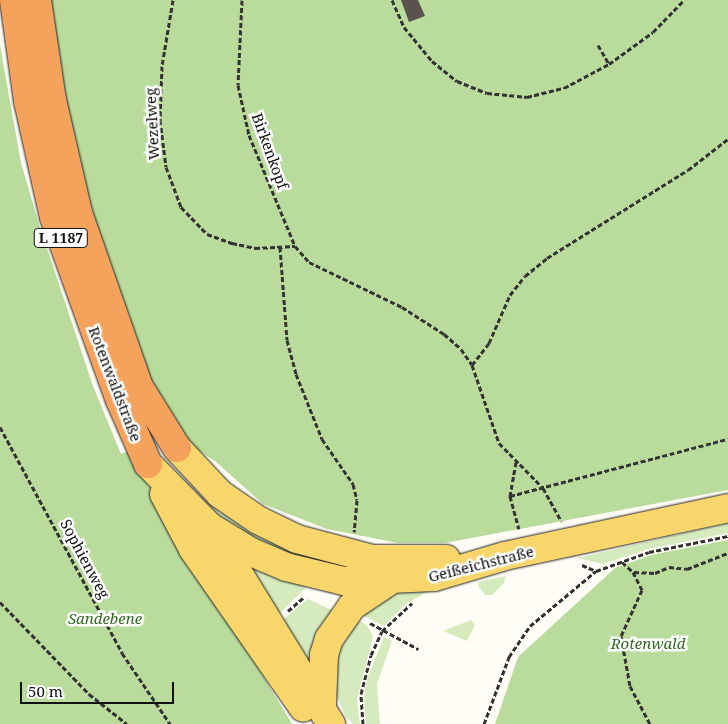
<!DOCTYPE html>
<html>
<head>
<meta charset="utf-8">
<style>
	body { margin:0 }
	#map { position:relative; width:728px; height:724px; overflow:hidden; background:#fffdf5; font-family:"Noto Serif",serif }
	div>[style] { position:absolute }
	.green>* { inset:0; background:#d5ebbd }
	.forest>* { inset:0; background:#b9dc9c }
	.building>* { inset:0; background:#5a524d }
	.path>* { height:3px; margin-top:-1.5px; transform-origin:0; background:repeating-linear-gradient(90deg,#333 0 5px,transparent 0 7.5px) }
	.roads { filter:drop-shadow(0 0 1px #222) drop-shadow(0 0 1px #222) }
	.major>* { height:28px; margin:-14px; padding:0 14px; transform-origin:14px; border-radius:14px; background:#f9d66b }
	.highway>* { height:28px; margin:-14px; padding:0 14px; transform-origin:14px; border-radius:14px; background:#f5a25d }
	span { translate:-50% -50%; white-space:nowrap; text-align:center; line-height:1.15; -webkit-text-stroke:5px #fff; paint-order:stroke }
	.shield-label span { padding:1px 4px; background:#fff; border:1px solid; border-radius:4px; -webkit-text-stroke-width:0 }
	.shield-label { font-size:14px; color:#111; font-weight:700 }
	.street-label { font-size:15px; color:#111 }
	.park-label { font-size:15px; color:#2f6b1f; font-style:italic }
	.scale { position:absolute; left:20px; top:682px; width:154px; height:22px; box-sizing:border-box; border:2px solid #111; border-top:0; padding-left:6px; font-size:15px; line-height:18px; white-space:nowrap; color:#111; -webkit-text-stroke:4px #fff; paint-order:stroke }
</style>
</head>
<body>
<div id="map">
	<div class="green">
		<i style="clip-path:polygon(209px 502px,297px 552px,324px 561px,319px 569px,222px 524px)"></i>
		<i style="clip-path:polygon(728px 523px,728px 533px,648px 549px,603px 564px,578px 558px)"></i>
		<i style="clip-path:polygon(243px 558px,310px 583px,278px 615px)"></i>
		<i style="clip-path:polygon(506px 576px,504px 583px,492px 595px,485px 595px,479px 587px,478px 582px)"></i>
		<i style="clip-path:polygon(397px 589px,430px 590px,406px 604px,384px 626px,362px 615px)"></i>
		<i style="clip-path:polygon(308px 599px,336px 612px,316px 672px,283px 626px,284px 619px)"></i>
		<i style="clip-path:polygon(351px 617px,367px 625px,373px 637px,357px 699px,360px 724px,353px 724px,346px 717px,332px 686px,340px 634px)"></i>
		<i style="clip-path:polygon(471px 620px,475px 625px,467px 641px,443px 631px)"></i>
		<i style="clip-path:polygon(384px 637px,392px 641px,377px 684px,380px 724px,366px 724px,364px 697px,367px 679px)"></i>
	</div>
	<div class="forest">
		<i style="clip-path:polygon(48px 0,728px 0,728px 490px,445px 543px,398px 543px,327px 529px,263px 504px,215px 461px,188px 444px,172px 420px,146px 370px,82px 193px)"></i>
		<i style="clip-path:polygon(0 45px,21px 163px,39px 224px,93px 386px,121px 454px,128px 451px,292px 724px,0 724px)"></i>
		<i style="clip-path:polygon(728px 540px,728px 724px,495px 724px,518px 657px,615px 568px,651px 555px)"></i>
	</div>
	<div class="building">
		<i style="clip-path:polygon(401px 0,418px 0,425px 16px,409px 22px)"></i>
	</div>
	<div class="path">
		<i style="left:173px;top:0;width:67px;rotate:99.5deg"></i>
		<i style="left:162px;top:66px;width:54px;rotate:92.1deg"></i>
		<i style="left:160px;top:120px;width:47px;rotate:82.7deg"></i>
		<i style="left:166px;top:167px;width:43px;rotate:69.4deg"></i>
		<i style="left:181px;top:207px;width:37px;rotate:46deg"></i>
		<i style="left:207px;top:234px;width:27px;rotate:20deg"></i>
		<i style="left:232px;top:243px;width:24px;rotate:12deg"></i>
		<i style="left:255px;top:248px;width:40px;rotate:-2.9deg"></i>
		<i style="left:242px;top:0;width:85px;rotate:92.7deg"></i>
		<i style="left:238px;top:85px;width:51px;rotate:77.6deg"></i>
		<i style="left:249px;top:135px;width:120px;rotate:67.5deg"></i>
		<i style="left:295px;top:246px;width:21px;rotate:49deg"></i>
		<i style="left:309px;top:262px;width:103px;rotate:25.8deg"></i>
		<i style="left:402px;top:307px;width:50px;rotate:32.7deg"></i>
		<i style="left:444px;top:334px;width:23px;rotate:41deg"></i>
		<i style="left:461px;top:349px;width:19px;rotate:55deg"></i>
		<i style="left:472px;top:365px;width:83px;rotate:70.9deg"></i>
		<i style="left:499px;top:443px;width:63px;rotate:45.6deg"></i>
		<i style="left:543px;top:488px;width:38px;rotate:61deg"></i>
		<i style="left:392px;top:0;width:30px;rotate:66deg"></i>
		<i style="left:404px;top:27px;width:44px;rotate:50.5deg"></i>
		<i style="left:432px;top:61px;width:32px;rotate:39deg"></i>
		<i style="left:457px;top:81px;width:32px;rotate:22deg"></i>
		<i style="left:487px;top:93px;width:40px;rotate:5.7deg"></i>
		<i style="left:527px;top:97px;width:38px;rotate:-14deg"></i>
		<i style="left:564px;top:88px;width:51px;rotate:-28.1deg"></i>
		<i style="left:609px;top:64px;width:54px;rotate:-36deg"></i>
		<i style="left:653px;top:32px;width:45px;rotate:-45.9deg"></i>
		<i style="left:598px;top:45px;width:22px;rotate:60deg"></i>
		<i style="left:280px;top:247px;width:93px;rotate:85.7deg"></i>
		<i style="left:287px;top:340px;width:35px;rotate:75deg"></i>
		<i style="left:296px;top:374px;width:70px;rotate:68.2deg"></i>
		<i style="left:322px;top:439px;width:55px;rotate:55.4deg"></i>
		<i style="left:353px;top:484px;width:16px;rotate:76deg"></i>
		<i style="left:357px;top:500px;width:32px;rotate:95deg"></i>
		<i style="left:472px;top:365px;width:28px;rotate:-52deg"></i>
		<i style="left:489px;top:343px;width:52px;rotate:-66.4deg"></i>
		<i style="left:510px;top:295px;width:24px;rotate:-52deg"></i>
		<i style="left:525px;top:276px;width:28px;rotate:-39deg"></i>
		<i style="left:547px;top:258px;width:166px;rotate:-32deg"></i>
		<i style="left:688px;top:170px;width:51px;rotate:-37.8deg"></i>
		<i style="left:0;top:427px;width:257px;rotate:61.6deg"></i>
		<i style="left:122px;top:653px;width:86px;rotate:55.9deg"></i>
		<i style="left:516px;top:462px;width:35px;rotate:100deg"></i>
		<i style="left:510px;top:496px;width:34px;rotate:75deg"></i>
		<i style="left:510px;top:496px;width:225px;rotate:-14.7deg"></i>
		<i style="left:622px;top:562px;width:15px;rotate:42deg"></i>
		<i style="left:633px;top:572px;width:20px;rotate:63deg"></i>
		<i style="left:642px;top:590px;width:51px;rotate:114.5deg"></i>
		<i style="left:621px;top:636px;width:51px;rotate:79.8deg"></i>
		<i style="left:630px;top:686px;width:43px;rotate:62.2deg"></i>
		<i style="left:582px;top:565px;width:15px;rotate:23deg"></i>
		<i style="left:596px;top:571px;width:56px;rotate:-19.7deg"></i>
		<i style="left:649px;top:552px;width:81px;rotate:-11.4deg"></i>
		<i style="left:634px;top:572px;width:21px;rotate:3deg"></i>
		<i style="left:655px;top:573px;width:15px;rotate:-23deg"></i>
		<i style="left:669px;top:567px;width:18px;rotate:6deg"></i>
		<i style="left:687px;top:569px;width:44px;rotate:-21.3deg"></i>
		<i style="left:0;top:602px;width:128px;rotate:45.9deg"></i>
		<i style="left:89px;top:694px;width:48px;rotate:38.3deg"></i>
		<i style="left:288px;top:611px;width:21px;rotate:-41deg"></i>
		<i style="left:370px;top:623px;width:55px;rotate:28.4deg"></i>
		<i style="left:363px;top:724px;width:30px;rotate:-94deg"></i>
		<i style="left:361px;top:694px;width:40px;rotate:-75.6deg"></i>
		<i style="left:371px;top:655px;width:26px;rotate:-65deg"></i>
		<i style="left:382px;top:631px;width:41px;rotate:-43deg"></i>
		<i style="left:484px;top:724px;width:72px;rotate:-69.5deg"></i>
		<i style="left:509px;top:657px;width:37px;rotate:-56deg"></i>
		<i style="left:530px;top:626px;width:86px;rotate:-39.8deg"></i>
	</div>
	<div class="roads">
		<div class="major">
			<i style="left:177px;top:448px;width:63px;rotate:46.9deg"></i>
			<i style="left:220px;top:494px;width:46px;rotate:34.4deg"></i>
			<i style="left:258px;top:520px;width:43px;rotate:26deg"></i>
			<i style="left:297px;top:539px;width:78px;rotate:14.9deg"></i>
			<i style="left:372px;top:559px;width:74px"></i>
			<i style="left:148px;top:464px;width:88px;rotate:45.5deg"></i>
			<i style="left:210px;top:527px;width:48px;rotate:31.4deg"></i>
			<i style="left:251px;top:552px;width:38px;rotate:23deg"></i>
			<i style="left:286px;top:567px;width:60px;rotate:13.6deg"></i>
			<i style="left:344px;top:581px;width:90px;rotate:-2.5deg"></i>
			<i style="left:434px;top:577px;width:74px;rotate:-16.5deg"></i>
			<i style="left:505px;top:556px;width:228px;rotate:-12.1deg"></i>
			<i style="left:164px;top:494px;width:62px;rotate:62.2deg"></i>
			<i style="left:193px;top:549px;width:193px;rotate:55.2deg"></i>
			<i style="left:212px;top:530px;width:228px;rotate:58.5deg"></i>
			<i style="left:322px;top:706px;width:51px;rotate:-87.8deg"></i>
			<i style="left:324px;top:655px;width:17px;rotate:-73deg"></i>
			<i style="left:329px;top:639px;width:40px;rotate:-55.1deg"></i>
			<i style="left:352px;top:606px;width:43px;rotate:-33.7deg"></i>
		</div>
		<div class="highway">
			<i style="left:14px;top:0;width:102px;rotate:82.1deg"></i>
			<i style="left:28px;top:101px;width:119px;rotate:77.4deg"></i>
			<i style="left:54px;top:217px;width:195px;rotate:70.2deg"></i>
			<i style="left:120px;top:400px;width:70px;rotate:66.4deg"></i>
			<i style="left:37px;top:0;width:101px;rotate:81.5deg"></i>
			<i style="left:52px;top:100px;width:116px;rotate:77deg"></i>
			<i style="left:78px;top:213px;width:184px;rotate:70.7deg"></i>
			<i style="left:139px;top:387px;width:72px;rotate:58.1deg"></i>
		</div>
	</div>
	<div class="shield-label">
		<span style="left:61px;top:238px">L 1187</span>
	</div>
	<div class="street-label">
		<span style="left:152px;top:124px;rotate:-93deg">Wezelweg</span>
		<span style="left:270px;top:151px;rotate:70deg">Birkenkopf</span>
		<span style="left:115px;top:384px;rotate:69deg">Rotenwaldstraße</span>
		<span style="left:85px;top:559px;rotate:62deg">Sophienweg</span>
		<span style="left:481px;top:564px;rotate:-14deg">Geißeichstraße</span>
	</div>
	<div class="park-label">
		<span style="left:105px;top:619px">Sandebene</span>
		<span style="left:648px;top:644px">Rotenwald</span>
	</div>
	<div class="scale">50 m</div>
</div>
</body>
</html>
